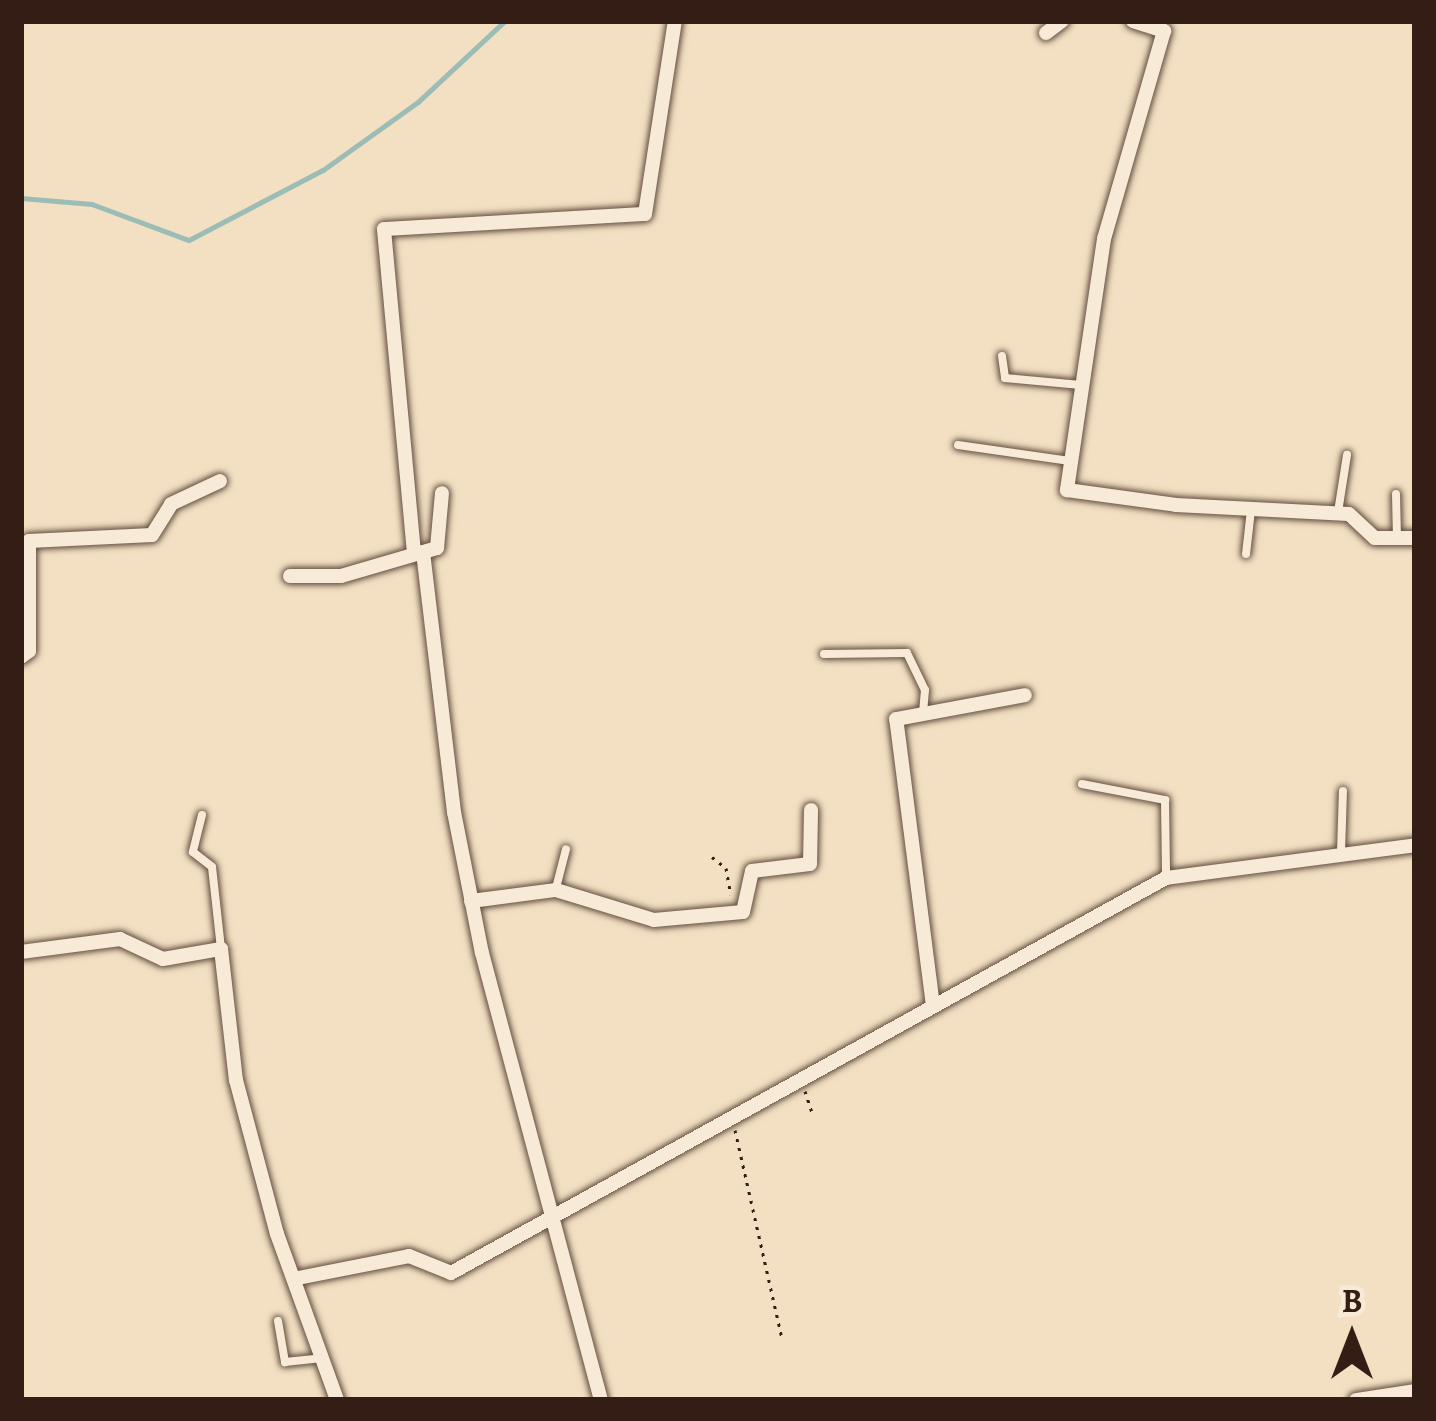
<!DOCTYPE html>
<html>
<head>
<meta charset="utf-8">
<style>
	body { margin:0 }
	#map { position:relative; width:1436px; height:1421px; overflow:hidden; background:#f3e0c2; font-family:Alegreya,serif }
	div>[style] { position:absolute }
	.stream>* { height:4.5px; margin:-2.25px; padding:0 2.25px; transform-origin:2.25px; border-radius:2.25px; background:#9bbdb5 }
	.path>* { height:3px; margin-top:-1.5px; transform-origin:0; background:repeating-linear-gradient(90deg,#331d14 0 3px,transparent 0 9px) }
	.roads { filter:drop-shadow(0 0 3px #634e40) drop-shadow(0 0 3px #634e40) }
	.lane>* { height:8px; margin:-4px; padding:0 4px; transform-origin:4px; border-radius:4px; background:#f7ebd7 }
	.street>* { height:14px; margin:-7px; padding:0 7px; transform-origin:7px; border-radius:7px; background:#f7ebd7 }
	span { translate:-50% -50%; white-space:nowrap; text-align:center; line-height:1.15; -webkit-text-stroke:12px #f7ebd7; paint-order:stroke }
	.frame { position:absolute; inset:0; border:24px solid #331d14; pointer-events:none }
	.north { position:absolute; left:1292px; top:1277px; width:120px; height:120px; -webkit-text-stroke:9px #f7ebd7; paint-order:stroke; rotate:0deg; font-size:33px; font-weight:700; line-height:48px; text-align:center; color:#331d14 }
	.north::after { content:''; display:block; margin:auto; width:42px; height:54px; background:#331d14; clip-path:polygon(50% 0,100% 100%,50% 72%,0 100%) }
</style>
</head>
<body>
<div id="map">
	<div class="stream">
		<i style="left:21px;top:198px;width:71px;rotate:4.8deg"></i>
		<i style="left:92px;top:204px;width:103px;rotate:20.4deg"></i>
		<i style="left:189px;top:240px;width:151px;rotate:-27.6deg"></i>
		<i style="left:323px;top:170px;width:117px;rotate:-35.6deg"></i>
		<i style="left:418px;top:102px;width:119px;rotate:-43deg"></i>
	</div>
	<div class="path">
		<i style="left:712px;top:857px;width:18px;rotate:38deg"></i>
		<i style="left:726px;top:868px;width:27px;rotate:80deg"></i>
		<i style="left:805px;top:1091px;width:25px;rotate:72deg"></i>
		<i style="left:735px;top:1130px;width:213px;rotate:77.3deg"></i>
	</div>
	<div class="roads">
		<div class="lane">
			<i style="left:1002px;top:356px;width:22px;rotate:82deg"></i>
			<i style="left:1005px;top:378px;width:76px;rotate:5.3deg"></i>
			<i style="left:958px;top:445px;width:113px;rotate:8.1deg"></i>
			<i style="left:1396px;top:494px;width:44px;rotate:88.7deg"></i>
			<i style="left:1338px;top:512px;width:58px;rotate:-81deg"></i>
			<i style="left:1246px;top:554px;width:44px;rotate:-83.5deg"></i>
			<i style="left:824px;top:654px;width:83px;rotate:-0.7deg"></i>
			<i style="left:907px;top:653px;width:41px;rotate:64.1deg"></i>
			<i style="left:925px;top:690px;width:22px;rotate:95deg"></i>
			<i style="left:1082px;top:784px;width:85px;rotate:10.9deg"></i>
			<i style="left:1165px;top:800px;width:76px;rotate:89.2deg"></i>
			<i style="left:202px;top:815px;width:38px;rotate:104deg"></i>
			<i style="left:193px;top:852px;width:24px;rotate:38deg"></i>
			<i style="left:212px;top:867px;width:82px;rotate:83.7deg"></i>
			<i style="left:1341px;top:853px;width:62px;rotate:-88.2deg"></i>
			<i style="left:556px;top:888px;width:40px;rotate:-75.6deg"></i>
			<i style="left:278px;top:1321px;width:42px;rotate:80.3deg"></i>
			<i style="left:285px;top:1362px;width:37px;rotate:-6deg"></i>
		</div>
		<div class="street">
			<i style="left:1133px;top:21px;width:33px;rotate:18deg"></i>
			<i style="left:1164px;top:31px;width:216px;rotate:106.1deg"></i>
			<i style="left:1104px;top:239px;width:254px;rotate:98.4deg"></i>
			<i style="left:1067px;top:490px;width:110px;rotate:7.8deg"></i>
			<i style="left:1176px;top:505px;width:173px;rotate:3deg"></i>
			<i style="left:1349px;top:514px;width:35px;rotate:43deg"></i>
			<i style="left:1375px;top:538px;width:40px"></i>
			<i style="left:1046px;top:33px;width:20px;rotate:-37deg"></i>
			<i style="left:423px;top:552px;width:262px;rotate:83.2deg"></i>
			<i style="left:454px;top:812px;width:144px;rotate:78.8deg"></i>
			<i style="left:482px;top:953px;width:463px;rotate:75.1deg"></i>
			<i style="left:414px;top:553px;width:325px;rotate:-95.3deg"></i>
			<i style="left:384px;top:229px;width:261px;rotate:-3.3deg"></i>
			<i style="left:645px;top:214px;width:195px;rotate:-81.2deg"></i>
			<i style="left:290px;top:576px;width:51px"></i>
			<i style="left:341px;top:576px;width:100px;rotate:-16.3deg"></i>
			<i style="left:437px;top:548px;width:55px;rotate:-84.8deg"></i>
			<i style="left:21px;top:657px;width:10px;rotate:-37deg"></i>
			<i style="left:29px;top:651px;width:110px;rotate:-90deg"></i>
			<i style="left:29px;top:541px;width:123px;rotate:-2.8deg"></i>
			<i style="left:152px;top:535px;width:36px;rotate:-58deg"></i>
			<i style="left:171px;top:504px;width:54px;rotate:-25.1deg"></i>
			<i style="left:471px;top:901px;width:86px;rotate:-7.4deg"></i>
			<i style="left:556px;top:890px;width:102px;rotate:17deg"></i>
			<i style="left:654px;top:920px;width:89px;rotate:-5.1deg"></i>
			<i style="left:743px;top:912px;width:42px;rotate:-77.6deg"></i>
			<i style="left:752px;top:871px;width:58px;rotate:-6.9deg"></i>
			<i style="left:810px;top:864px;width:54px;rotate:-88.9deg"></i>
			<i style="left:21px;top:952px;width:100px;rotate:-7.5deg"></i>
			<i style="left:120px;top:939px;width:47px;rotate:24.9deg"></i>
			<i style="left:163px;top:959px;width:59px;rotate:-9.8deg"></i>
			<i style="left:221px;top:949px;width:132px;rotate:83.5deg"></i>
			<i style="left:236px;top:1080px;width:159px;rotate:75.1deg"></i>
			<i style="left:277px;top:1234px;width:177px;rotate:70.1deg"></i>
			<i style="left:933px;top:1006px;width:289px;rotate:-97.3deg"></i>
			<i style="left:896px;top:719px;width:131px;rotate:-10.5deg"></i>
			<i style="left:298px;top:1278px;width:113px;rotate:-11.2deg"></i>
			<i style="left:409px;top:1256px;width:45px;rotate:22deg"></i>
			<i style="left:451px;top:1273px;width:817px;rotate:-28.92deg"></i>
			<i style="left:1166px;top:878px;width:251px;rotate:-7.5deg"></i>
			<i style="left:1356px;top:1400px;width:60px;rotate:-8.7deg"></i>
		</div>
	</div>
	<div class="frame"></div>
	<div class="north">B</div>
</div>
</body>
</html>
